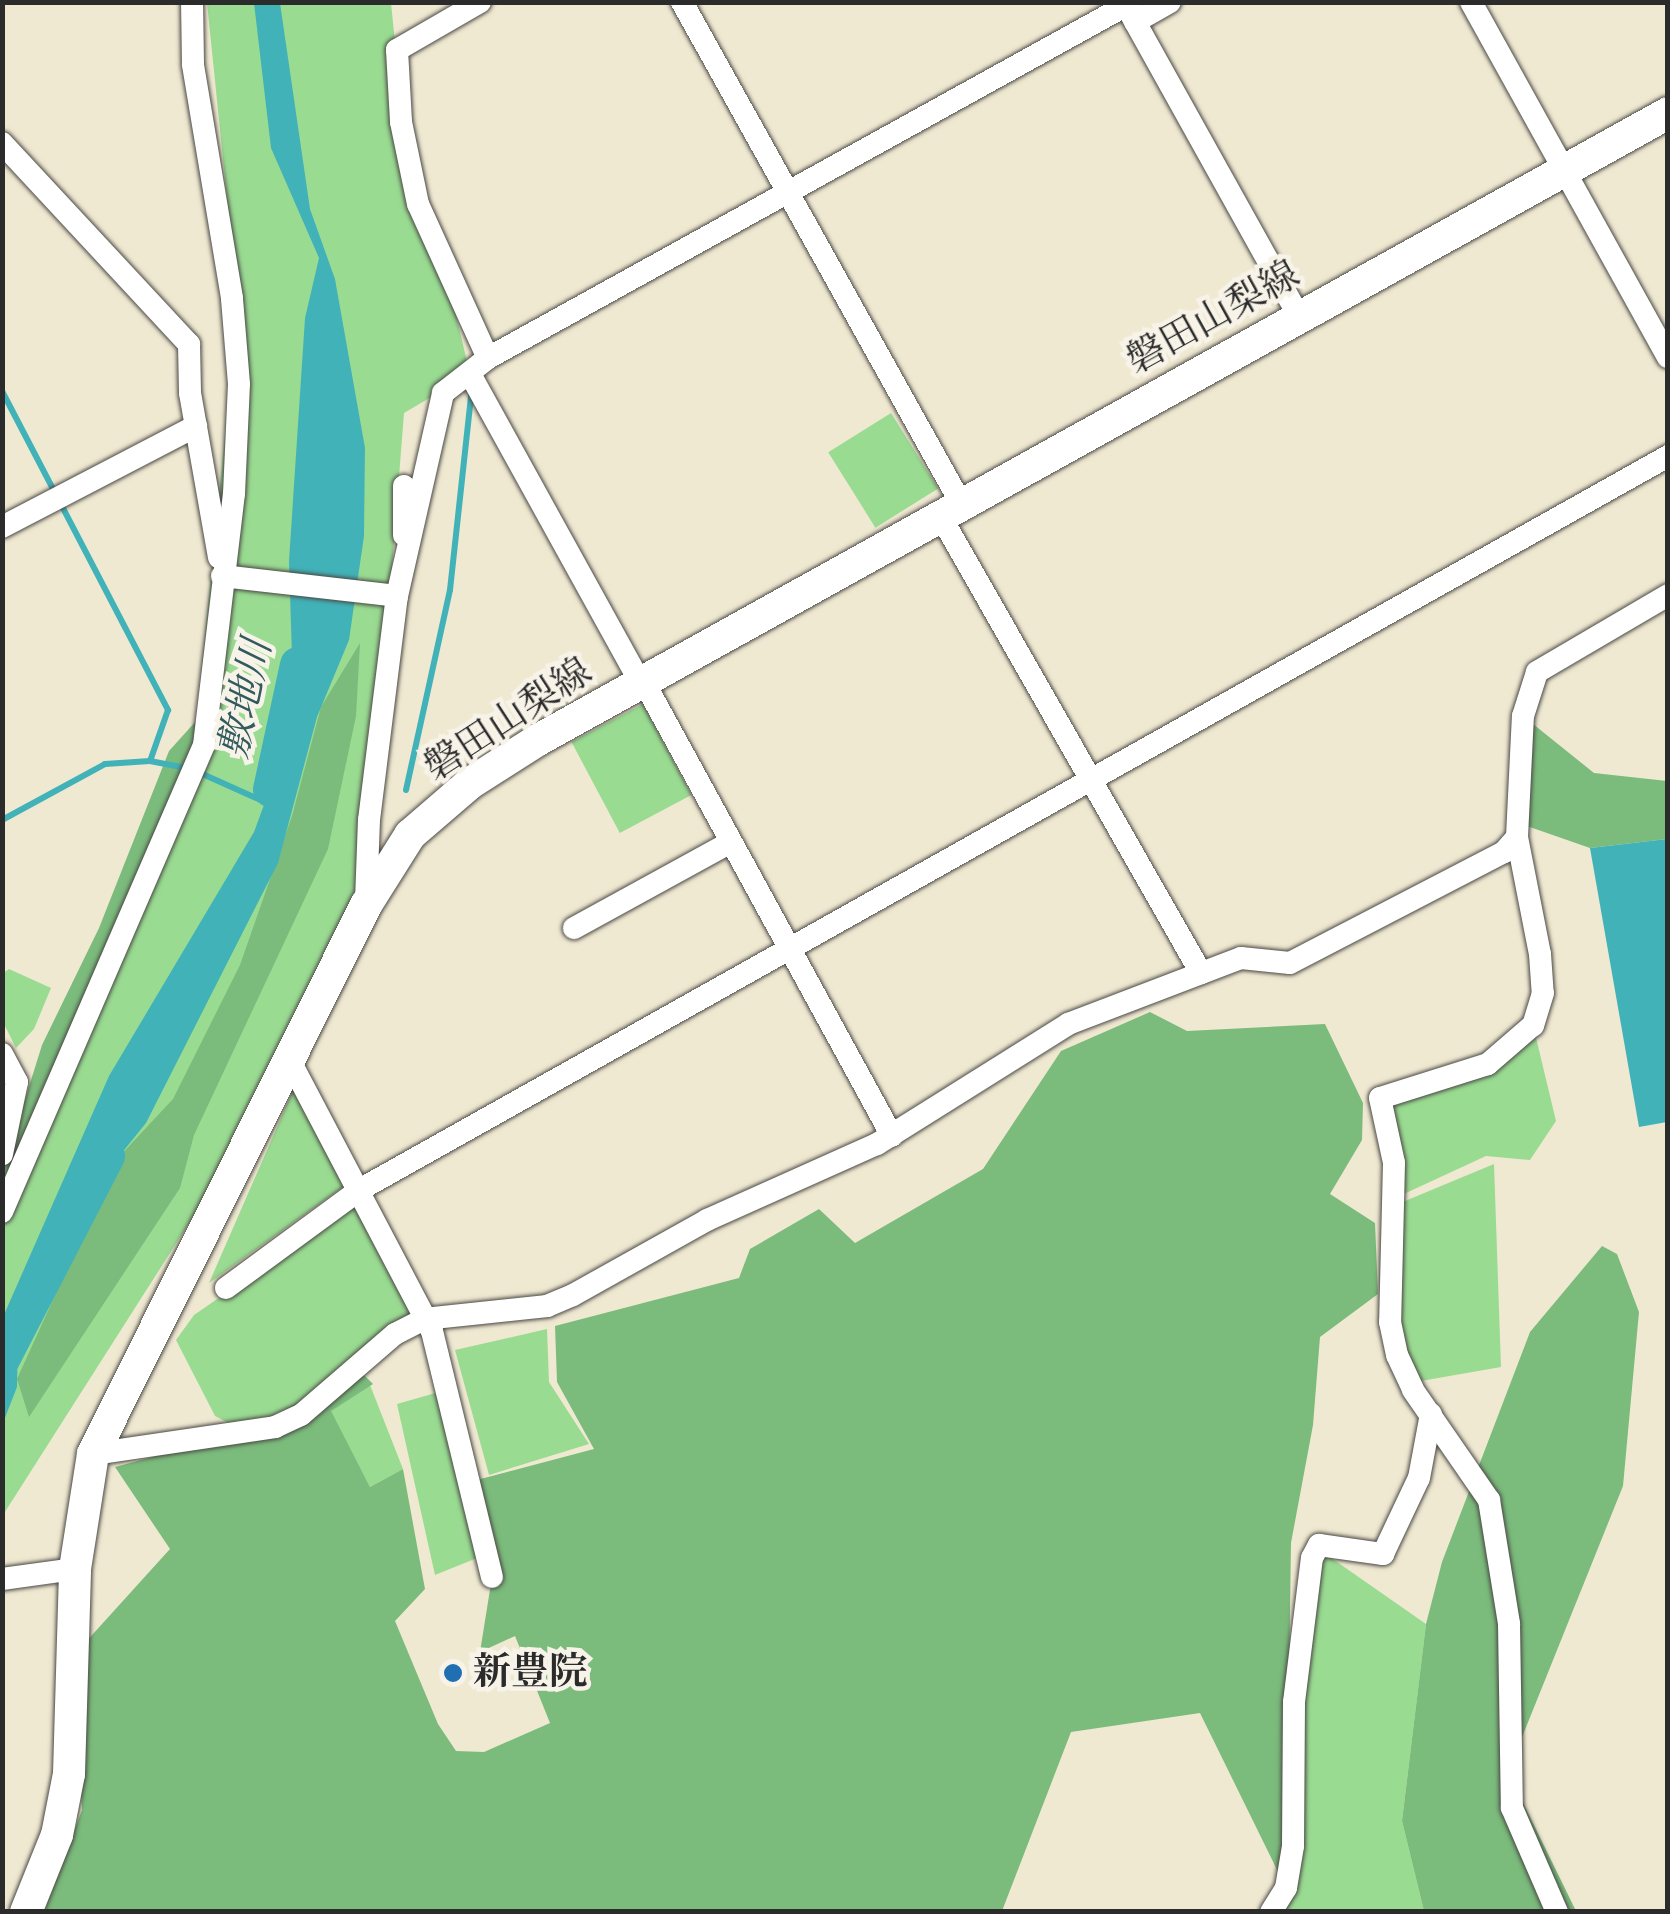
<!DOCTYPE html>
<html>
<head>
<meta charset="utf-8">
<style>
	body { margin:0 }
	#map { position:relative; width:1670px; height:1914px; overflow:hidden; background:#f0e9d2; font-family:Cardo,"Noto Serif JP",serif }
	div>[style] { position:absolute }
	.green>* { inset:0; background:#9adb92; transform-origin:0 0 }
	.forest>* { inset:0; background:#7bbb7c }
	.water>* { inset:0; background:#42b2b9 }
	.stream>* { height:6px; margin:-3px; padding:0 3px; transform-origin:3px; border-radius:3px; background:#42b2b9 }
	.river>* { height:35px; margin:-17.5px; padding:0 17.5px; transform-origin:17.5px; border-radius:17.5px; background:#42b2b9 }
	.roads { filter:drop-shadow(0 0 2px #494844) drop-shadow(0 0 2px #494844) }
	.street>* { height:22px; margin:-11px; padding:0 11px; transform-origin:11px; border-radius:11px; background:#fff }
	.secondary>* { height:32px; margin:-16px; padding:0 16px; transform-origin:16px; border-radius:16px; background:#fff }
	.dots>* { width:28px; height:28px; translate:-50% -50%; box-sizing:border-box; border:5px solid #f7f3e8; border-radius:50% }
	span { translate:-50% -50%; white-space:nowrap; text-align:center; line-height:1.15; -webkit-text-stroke:9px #f7f3e8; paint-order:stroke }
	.street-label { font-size:38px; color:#2b2b2b }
	.poi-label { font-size:38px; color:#2b2b2b; font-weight:700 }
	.left { translate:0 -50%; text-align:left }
	.water-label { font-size:40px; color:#335a5d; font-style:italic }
	.frame { position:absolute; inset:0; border:5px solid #2b2b2b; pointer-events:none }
</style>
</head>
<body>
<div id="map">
	<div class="green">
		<i style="clip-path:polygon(207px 3px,391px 3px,398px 72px,470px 374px,404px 413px,367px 886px,265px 1104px,3px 1515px,3px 1204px,190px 785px,238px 305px)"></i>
		<i style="left:891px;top:413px;width:89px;height:74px;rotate:58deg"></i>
		<i style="left:643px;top:704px;width:103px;height:81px;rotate:62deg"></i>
		<i style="clip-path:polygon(9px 969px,51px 988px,34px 1029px,16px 1048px,3px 1022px,3px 973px)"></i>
		<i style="clip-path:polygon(1533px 1025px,1556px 1121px,1530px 1160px,1486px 1156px,1393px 1199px,1387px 1096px,1491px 1069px)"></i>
		<i style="clip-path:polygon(295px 1086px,347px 1184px,209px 1283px)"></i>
		<i style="clip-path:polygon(1494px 1164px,1501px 1367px,1421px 1381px,1397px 1355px,1393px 1206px)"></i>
		<i style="clip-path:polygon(356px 1203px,420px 1316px,357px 1368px,246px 1432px,215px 1416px,176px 1340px,194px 1315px)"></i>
		<i style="clip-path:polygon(547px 1329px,549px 1382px,589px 1444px,489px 1475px,455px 1350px)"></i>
		<i style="clip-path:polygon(370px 1385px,403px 1469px,370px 1487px,330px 1411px)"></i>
		<i style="clip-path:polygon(439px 1392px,487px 1554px,435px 1575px,397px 1404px)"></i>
		<i style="clip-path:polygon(1317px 1548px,1426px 1624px,1402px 1821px,1424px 1911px,1281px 1912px)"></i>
	</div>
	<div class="forest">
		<i style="clip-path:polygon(360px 643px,356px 716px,328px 849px,194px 1135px,180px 1188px,29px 1417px,17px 1379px,117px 1159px,173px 1099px,240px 965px,292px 816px,321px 707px)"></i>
		<i style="clip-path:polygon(1523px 716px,1594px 773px,1667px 781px,1667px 839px,1590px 848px,1518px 823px)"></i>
		<i style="clip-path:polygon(196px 721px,198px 753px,3px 1190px,3px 1170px,42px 1045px,99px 928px,169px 751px)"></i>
		<i style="clip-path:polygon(1150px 1012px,1187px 1031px,1325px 1024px,1363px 1103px,1362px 1140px,1330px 1194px,1375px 1223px,1378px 1294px,1320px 1337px,1313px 1425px,1291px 1543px,1286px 1888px,1200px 1713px,1071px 1732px,1002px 1911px,44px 1912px,82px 1810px,73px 1656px,170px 1549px,115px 1467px,246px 1432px,357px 1368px,373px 1384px,331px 1411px,370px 1487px,403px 1469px,425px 1589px,395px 1621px,438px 1724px,456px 1751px,484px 1752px,550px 1723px,515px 1636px,480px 1652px,492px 1577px,469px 1482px,594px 1449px,557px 1382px,555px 1326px,739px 1278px,750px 1249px,819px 1209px,855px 1243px,983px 1169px,1061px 1051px)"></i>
		<i style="clip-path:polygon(1602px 1246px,1617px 1254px,1639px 1312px,1623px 1486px,1508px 1772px,1576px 1911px,1424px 1911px,1402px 1821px,1426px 1624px,1442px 1562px,1530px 1332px)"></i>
	</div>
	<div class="water">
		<i style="clip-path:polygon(254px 3px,280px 3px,310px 209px,335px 279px,365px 448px,364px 536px,349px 640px,317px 717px,278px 863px,146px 1123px,87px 1196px,18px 1331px,17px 1387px,3px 1423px,3px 1317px,109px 1076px,254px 832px,279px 764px,293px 690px,289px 561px,305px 318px,319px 258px,271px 148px)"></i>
		<i style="clip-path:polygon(1667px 839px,1667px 1122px,1639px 1127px,1590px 848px)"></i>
	</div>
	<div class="stream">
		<i style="left:2px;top:391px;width:360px;rotate:62.5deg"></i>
		<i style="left:168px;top:710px;width:54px;rotate:109.4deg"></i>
		<i style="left:198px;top:772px;width:73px;rotate:24.1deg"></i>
		<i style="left:406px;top:790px;width:205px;rotate:-77.6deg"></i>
		<i style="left:450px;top:590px;width:202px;rotate:-83.8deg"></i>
		<i style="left:2px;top:820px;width:117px;rotate:-28.5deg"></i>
		<i style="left:105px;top:764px;width:45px;rotate:-3.8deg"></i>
		<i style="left:150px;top:761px;width:37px;rotate:11deg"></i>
	</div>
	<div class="river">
		<i style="left:270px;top:789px;width:128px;rotate:-77.8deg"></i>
		<i style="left:2px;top:1359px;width:229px;rotate:-62.7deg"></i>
	</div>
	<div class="roads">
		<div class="street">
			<i style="left:480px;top:2px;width:96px;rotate:150deg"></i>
			<i style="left:397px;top:50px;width:72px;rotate:86.8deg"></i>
			<i style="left:401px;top:122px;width:84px;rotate:78.3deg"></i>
			<i style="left:418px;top:204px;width:169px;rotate:65.6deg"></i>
			<i style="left:682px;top:2px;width:576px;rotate:60.9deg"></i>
			<i style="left:1124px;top:2px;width:359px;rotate:60.9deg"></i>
			<i style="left:1471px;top:2px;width:406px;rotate:61deg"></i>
			<i style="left:1135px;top:22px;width:40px;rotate:-29.7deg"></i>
			<i style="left:2px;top:143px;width:275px;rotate:47.1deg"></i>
			<i style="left:189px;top:344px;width:49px;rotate:88.8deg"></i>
			<i style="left:190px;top:393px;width:167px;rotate:80deg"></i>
			<i style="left:470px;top:374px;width:354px;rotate:61.1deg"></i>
			<i style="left:941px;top:517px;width:525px;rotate:60.31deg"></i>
			<i style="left:2px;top:527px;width:219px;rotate:-27.5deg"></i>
			<i style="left:404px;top:535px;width:49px;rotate:-90deg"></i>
			<i style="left:222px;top:576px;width:176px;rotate:6.5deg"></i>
			<i style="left:644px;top:682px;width:517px;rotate:61.35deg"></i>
			<i style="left:1517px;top:837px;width:119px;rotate:78.9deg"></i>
			<i style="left:1540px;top:954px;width:39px;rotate:86deg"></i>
			<i style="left:1543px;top:993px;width:34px;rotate:107deg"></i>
			<i style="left:1533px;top:1025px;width:60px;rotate:139.1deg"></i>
			<i style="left:1488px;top:1064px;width:113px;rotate:162.5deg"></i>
			<i style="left:1380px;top:1098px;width:66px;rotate:77.8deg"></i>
			<i style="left:1394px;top:1163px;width:159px;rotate:91.4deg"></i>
			<i style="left:1390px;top:1322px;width:34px;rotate:78deg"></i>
			<i style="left:1397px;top:1355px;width:38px;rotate:65deg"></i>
			<i style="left:1413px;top:1390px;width:134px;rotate:55.4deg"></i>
			<i style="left:1489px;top:1500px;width:126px;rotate:80.8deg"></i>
			<i style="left:1509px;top:1624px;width:184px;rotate:89.1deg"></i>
			<i style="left:1512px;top:1808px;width:113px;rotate:66.6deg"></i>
			<i style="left:366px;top:901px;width:81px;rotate:-87.9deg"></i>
			<i style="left:369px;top:820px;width:226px;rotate:-82.9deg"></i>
			<i style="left:397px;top:596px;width:208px;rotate:-77.2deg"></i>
			<i style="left:443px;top:393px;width:57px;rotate:-37.9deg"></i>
			<i style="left:488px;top:358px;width:736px;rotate:-28.93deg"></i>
			<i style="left:574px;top:928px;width:177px;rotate:-28.7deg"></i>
			<i style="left:2px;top:1054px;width:32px;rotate:62deg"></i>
			<i style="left:17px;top:1082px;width:74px;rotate:101.8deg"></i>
			<i style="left:288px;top:1057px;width:310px;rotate:62.3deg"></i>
			<i style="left:432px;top:1331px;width:253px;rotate:76.3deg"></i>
			<i style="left:2px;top:1212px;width:509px;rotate:-66.61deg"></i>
			<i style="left:204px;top:745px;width:253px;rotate:-83.2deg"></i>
			<i style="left:234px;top:494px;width:110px;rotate:-87.4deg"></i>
			<i style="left:239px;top:384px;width:86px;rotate:-94.7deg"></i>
			<i style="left:232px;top:298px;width:237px;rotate:-99.5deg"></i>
			<i style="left:193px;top:64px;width:62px;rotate:-90.9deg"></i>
			<i style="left:226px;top:1288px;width:167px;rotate:-36.3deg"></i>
			<i style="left:361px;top:1189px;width:1499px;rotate:-29.28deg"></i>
			<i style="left:93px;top:1454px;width:184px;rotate:-8.4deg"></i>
			<i style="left:275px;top:1427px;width:29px;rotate:-25deg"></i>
			<i style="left:301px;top:1415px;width:124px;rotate:-40.8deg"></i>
			<i style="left:395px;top:1334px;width:33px;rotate:-27deg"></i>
			<i style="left:424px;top:1319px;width:124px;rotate:-6deg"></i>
			<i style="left:547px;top:1306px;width:28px;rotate:-23deg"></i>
			<i style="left:573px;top:1295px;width:154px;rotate:-29.2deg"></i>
			<i style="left:707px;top:1220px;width:186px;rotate:-24.1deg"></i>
			<i style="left:877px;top:1144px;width:226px;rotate:-32.1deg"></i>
			<i style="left:1068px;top:1024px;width:185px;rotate:-20.9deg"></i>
			<i style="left:1241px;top:958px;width:49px;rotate:5.8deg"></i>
			<i style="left:1290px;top:963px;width:241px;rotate:-27.4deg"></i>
			<i style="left:1504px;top:852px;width:20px;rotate:-49deg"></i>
			<i style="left:1517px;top:837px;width:121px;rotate:-87.2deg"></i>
			<i style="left:1523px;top:716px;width:46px;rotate:-72.3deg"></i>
			<i style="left:1537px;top:672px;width:152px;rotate:-30.4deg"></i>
			<i style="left:2px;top:1579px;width:74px;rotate:-7.8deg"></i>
			<i style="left:1271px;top:1912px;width:28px;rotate:-58deg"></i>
			<i style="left:1286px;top:1888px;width:43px;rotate:-80.5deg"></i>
			<i style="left:1293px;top:1846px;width:144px;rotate:-89.6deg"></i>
			<i style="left:1294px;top:1702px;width:145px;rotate:-82.9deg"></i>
			<i style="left:1312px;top:1558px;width:15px;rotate:-62deg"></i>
			<i style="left:1319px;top:1545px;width:65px;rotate:8deg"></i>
			<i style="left:1383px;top:1554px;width:84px;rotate:-64.7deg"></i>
			<i style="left:1419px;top:1478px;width:65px;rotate:-79.4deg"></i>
		</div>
		<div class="secondary">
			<i style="left:26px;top:1912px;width:83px;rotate:-68.1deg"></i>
			<i style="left:57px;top:1835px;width:62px;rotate:-78.9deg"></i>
			<i style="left:69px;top:1774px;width:205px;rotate:-88.3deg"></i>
			<i style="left:75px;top:1569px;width:116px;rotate:-81.1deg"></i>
			<i style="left:93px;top:1454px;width:613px;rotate:-63.56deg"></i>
			<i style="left:366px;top:905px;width:83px;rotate:-57.8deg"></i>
			<i style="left:410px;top:835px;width:78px;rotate:-40.8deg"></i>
			<i style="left:469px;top:784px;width:82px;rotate:-32.5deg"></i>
			<i style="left:538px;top:740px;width:1292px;rotate:-29.02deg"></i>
		</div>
	</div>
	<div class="dots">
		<i style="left:453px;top:1673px;background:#1f6fb2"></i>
	</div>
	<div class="street-label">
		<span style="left:1213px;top:318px;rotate:-29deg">磐田山梨線</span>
		<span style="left:508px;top:720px;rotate:-33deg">磐田山梨線</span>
	</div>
	<div class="poi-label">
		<span class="left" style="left:473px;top:1673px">新豊院</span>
	</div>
	<div class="water-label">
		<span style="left:246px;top:699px;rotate:-78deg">敷地川</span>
	</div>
	<div class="frame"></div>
</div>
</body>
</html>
